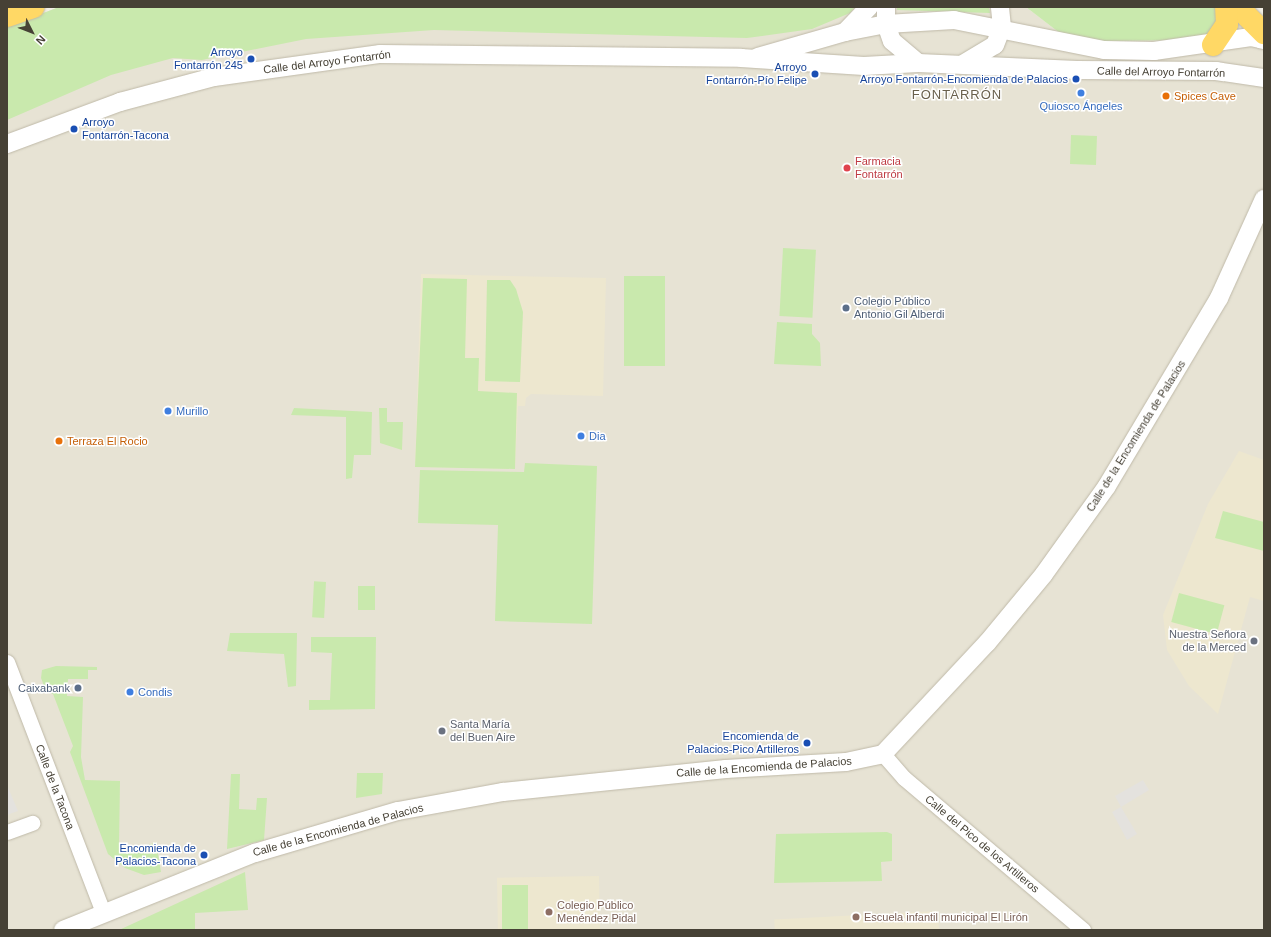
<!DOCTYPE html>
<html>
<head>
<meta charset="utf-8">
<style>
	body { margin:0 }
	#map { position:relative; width:1271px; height:937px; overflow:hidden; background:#f3f0e6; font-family:Helvetica,sans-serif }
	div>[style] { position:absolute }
	.residential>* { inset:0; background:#e7e3d4 }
	.education>* { inset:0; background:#ede7cf; transform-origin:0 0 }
	.green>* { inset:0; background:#c9e9ad; transform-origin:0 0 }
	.parking>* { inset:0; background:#e4e2de }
	.roads { filter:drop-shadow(0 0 1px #bfb9a8) drop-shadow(0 0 1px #bfb9a8) }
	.minor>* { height:15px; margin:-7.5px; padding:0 7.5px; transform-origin:7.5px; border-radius:7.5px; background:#fff }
	.tertiary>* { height:18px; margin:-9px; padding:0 9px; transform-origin:9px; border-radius:9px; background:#fff }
	.motorway>* { height:22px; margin:-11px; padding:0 11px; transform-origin:11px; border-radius:11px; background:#ffd865 }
	.dots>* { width:11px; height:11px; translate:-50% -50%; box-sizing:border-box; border:2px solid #fff; border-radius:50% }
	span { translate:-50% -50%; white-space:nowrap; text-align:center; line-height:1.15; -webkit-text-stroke:3px #fff; paint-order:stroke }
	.transit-label { font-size:11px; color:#164399 }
	.right { translate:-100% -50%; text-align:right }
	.left { translate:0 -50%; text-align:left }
	.street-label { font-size:11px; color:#464135 }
	.food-label { font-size:11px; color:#c56008 }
	.shop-label { font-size:11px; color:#366cbe }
	.health-label { font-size:11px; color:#be3a42 }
	.service-label { font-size:11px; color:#4e5e75 }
	.worship-label { font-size:11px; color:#5b616d }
	.education-label { font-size:11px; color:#785e54 }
	.quarter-label { font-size:13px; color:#69604c; letter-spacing:1px }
	.frame { position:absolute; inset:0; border:8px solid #464135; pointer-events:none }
	.north { position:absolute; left:12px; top:12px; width:40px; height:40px; -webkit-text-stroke:3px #fff; paint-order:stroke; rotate:132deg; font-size:11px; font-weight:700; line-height:16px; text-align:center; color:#464135 }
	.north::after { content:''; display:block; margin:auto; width:14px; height:18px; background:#464135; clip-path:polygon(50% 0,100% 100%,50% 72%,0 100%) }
</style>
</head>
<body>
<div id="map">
	<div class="residential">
		<i style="clip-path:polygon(59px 7px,1026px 7px,1061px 34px,1219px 26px,1264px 19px,1264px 930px,7px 930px,7px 27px)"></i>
	</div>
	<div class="education">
		<i style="clip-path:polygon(421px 274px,606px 278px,603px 396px,531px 394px,526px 398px,525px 406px,518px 406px,515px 469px,415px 467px)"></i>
		<i style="clip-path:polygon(1239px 451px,1264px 460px,1264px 601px,1250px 597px,1218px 714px,1189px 686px,1167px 650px,1163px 615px,1208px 504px)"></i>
		<i style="left:599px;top:876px;width:54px;height:102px;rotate:89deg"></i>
		<i style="left:938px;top:911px;width:19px;height:164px;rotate:87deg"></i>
	</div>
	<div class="green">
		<i style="clip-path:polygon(59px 7px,855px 7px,850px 13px,812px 29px,747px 38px,434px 30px,306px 39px,202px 60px,173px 58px,111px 75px,7px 120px,7px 27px)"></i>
		<i style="clip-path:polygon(897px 7px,989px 7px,990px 13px,897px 10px)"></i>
		<i style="clip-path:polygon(1026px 7px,1220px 7px,1222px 15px,1209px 36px,1189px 40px,1103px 41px,1061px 34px)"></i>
		<i style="left:1071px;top:135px;width:26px;height:29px;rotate:2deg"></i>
		<i style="left:783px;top:248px;width:33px;height:68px;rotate:3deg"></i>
		<i style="left:624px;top:276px;width:41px;height:90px"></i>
		<i style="clip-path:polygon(423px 278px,467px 279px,465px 358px,479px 358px,478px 391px,517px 393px,515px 469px,415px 467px)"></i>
		<i style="clip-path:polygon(487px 280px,510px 280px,516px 289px,523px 312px,520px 382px,485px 381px)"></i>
		<i style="clip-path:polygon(777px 322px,812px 324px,812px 334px,820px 343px,821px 366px,774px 364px)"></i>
		<i style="clip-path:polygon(294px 408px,372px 412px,371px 455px,354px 455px,352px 478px,346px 479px,346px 417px,291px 415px)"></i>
		<i style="clip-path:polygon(379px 408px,387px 408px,387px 422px,403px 422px,402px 450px,380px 443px)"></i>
		<i style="clip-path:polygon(525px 463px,597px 466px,592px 624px,495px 621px,498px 525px,418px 523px,420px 470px,524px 472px)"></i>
		<i style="clip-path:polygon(1223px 511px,1264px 522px,1264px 551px,1215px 538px)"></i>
		<i style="left:326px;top:582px;width:36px;height:12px;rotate:93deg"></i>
		<i style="left:358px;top:586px;width:17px;height:24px"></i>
		<i style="left:1179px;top:593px;width:47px;height:30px;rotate:15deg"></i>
		<i style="clip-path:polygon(230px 633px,297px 633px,296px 686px,288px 687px,284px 654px,227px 651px)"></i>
		<i style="clip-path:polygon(311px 637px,376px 637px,375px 709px,309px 710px,309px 700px,330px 700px,332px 653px,311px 652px)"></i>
		<i style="clip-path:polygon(56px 666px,97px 667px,97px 670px,88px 670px,88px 679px,68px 679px,67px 696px,83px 697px,81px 757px,85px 780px,120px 781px,119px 848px,139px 849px,156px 842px,161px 872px,144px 875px,125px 868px,108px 854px,70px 752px,73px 746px,53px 694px,46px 691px,41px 678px,42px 670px)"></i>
		<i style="clip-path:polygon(357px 773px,383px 773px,382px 794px,356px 798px)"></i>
		<i style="clip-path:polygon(231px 774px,240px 774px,239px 809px,256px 810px,257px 798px,267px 798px,264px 840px,227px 849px)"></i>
		<i style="clip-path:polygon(887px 832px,892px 834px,892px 861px,881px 862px,882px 881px,774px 883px,776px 834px)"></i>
		<i style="clip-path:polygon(245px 872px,248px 910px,195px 913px,195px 930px,119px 930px)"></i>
		<i style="left:502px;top:885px;width:26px;height:45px"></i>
	</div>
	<div class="parking">
		<i style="clip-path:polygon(1143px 780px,1149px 790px,1121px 807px,1137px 834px,1127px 840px,1112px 812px,1121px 807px,1115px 796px)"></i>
		<i style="clip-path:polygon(7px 785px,18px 811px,7px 815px)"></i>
	</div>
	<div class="roads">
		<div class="minor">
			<i style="left:7px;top:662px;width:268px;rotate:69deg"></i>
			<i style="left:883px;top:754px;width:32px;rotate:49deg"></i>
			<i style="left:904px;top:778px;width:235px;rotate:40.3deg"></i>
			<i style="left:7px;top:832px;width:27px;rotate:-20deg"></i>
		</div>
		<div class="tertiary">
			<i style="left:886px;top:7px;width:17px;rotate:90deg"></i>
			<i style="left:886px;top:24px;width:18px;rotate:71deg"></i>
			<i style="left:892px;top:41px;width:34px;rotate:40deg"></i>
			<i style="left:845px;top:32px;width:35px;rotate:-46deg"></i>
			<i style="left:758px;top:57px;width:91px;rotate:-16deg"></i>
			<i style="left:845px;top:32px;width:42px;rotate:-11deg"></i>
			<i style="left:886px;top:24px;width:68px;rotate:-3.4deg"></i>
			<i style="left:954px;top:20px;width:153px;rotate:11.3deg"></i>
			<i style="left:1104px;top:50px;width:50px;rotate:1.1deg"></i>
			<i style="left:1154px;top:51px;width:98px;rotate:-8.2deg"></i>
			<i style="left:1251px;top:37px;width:13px;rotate:13deg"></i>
			<i style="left:963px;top:64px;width:37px;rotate:-31deg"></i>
			<i style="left:995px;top:45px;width:19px;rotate:-69deg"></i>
			<i style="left:1002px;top:27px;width:20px;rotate:-96deg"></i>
			<i style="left:7px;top:144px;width:121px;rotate:-20.4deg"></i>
			<i style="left:120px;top:102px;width:97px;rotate:-14.9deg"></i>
			<i style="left:214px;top:77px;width:168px;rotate:-7.9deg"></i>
			<i style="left:380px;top:54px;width:361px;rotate:0.6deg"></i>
			<i style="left:741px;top:58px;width:123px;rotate:3.7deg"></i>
			<i style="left:864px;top:66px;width:54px;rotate:-3.2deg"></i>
			<i style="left:918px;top:63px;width:159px;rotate:2.5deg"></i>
			<i style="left:1077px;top:70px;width:139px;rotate:0.4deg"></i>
			<i style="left:1216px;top:71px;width:49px;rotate:8.3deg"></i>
			<i style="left:63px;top:930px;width:207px;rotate:-21.9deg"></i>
			<i style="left:255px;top:853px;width:149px;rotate:-16.4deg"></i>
			<i style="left:398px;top:811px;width:107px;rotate:-10.3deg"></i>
			<i style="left:503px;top:792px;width:224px;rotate:-5.9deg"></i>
			<i style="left:726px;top:769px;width:120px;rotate:-3.3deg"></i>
			<i style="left:846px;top:762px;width:38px;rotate:-12deg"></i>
			<i style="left:883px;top:754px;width:152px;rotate:-46.9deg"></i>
			<i style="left:987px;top:643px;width:89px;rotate:-50.4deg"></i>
			<i style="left:1044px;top:574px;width:108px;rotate:-54.4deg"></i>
			<i style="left:1107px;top:486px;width:219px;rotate:-59.2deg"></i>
			<i style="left:1219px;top:298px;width:109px;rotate:-65.6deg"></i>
		</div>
		<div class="motorway">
			<i style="left:1238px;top:7px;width:37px;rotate:45deg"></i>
			<i style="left:7px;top:16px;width:28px;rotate:-19deg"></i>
			<i style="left:1213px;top:45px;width:25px;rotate:-56deg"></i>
			<i style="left:1227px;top:24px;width:17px;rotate:-93deg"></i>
		</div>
	</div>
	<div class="dots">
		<i style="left:251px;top:59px;background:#1a4fb4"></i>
		<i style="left:815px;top:74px;background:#1a4fb4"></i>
		<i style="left:1076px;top:79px;background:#1a4fb4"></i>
		<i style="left:1081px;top:93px;background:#3f7fe0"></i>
		<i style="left:1166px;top:96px;background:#e8710a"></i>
		<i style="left:74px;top:129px;background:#1a4fb4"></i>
		<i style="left:847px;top:168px;background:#e0444e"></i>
		<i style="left:846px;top:308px;background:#5c6f8a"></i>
		<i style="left:168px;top:411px;background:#3f7fe0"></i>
		<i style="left:581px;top:436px;background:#3f7fe0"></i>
		<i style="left:59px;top:441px;background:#e8710a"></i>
		<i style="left:1254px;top:641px;background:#6b7280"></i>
		<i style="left:78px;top:688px;background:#5c6f8a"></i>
		<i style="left:130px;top:692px;background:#3f7fe0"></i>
		<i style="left:442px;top:731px;background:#6b7280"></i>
		<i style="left:807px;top:743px;background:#1a4fb4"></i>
		<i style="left:204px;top:855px;background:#1a4fb4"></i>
		<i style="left:549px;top:912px;background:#8d6e63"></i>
		<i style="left:856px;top:917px;background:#8d6e63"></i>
	</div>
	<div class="transit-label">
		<span class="right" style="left:243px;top:59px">Arroyo<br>Fontarrón 245</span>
		<span class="right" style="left:807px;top:74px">Arroyo<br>Fontarrón-Pío Felipe</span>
		<span class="right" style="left:1068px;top:79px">Arroyo Fontarrón-Encomienda de Palacios</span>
		<span class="left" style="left:82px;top:129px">Arroyo<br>Fontarrón-Tacona</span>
		<span class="right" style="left:799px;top:743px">Encomienda de<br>Palacios-Pico Artilleros</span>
		<span class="right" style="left:196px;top:855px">Encomienda de<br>Palacios-Tacona</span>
	</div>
	<div class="street-label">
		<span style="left:327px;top:62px;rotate:-7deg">Calle del Arroyo Fontarrón</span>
		<span style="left:1161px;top:72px;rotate:1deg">Calle del Arroyo Fontarrón</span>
		<span style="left:1136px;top:436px;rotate:-58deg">Calle de la Encomienda de Palacios</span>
		<span style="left:764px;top:767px;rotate:-4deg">Calle de la Encomienda de Palacios</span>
		<span style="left:55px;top:787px;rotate:69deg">Calle de la Tacona</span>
		<span style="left:338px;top:830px;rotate:-15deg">Calle de la Encomienda de Palacios</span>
		<span style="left:982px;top:844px;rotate:40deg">Calle del Pico de los Artilleros</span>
	</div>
	<div class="food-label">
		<span class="left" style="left:1174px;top:96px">Spices Cave</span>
		<span class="left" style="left:67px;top:441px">Terraza El Rocio</span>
	</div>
	<div class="shop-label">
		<span style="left:1081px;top:106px">Quiosco Ángeles</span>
		<span class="left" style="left:176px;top:411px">Murillo</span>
		<span class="left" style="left:589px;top:436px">Dia</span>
		<span class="left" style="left:138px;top:692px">Condis</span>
	</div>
	<div class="health-label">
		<span class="left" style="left:855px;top:168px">Farmacia<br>Fontarrón</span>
	</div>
	<div class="service-label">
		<span class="left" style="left:854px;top:308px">Colegio Público<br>Antonio Gil Alberdi</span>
		<span class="right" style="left:70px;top:688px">Caixabank</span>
	</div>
	<div class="worship-label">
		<span class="right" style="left:1246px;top:641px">Nuestra Señora<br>de la Merced</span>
		<span class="left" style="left:450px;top:731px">Santa María<br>del Buen Aire</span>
	</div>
	<div class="education-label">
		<span class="left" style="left:557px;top:912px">Colegio Público<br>Menéndez Pidal</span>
		<span class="left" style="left:864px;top:917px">Escuela infantil municipal El Lirón</span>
	</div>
	<div class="quarter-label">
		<span style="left:957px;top:95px">FONTARRÓN</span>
	</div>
	<div class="frame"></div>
	<div class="north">N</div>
</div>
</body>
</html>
